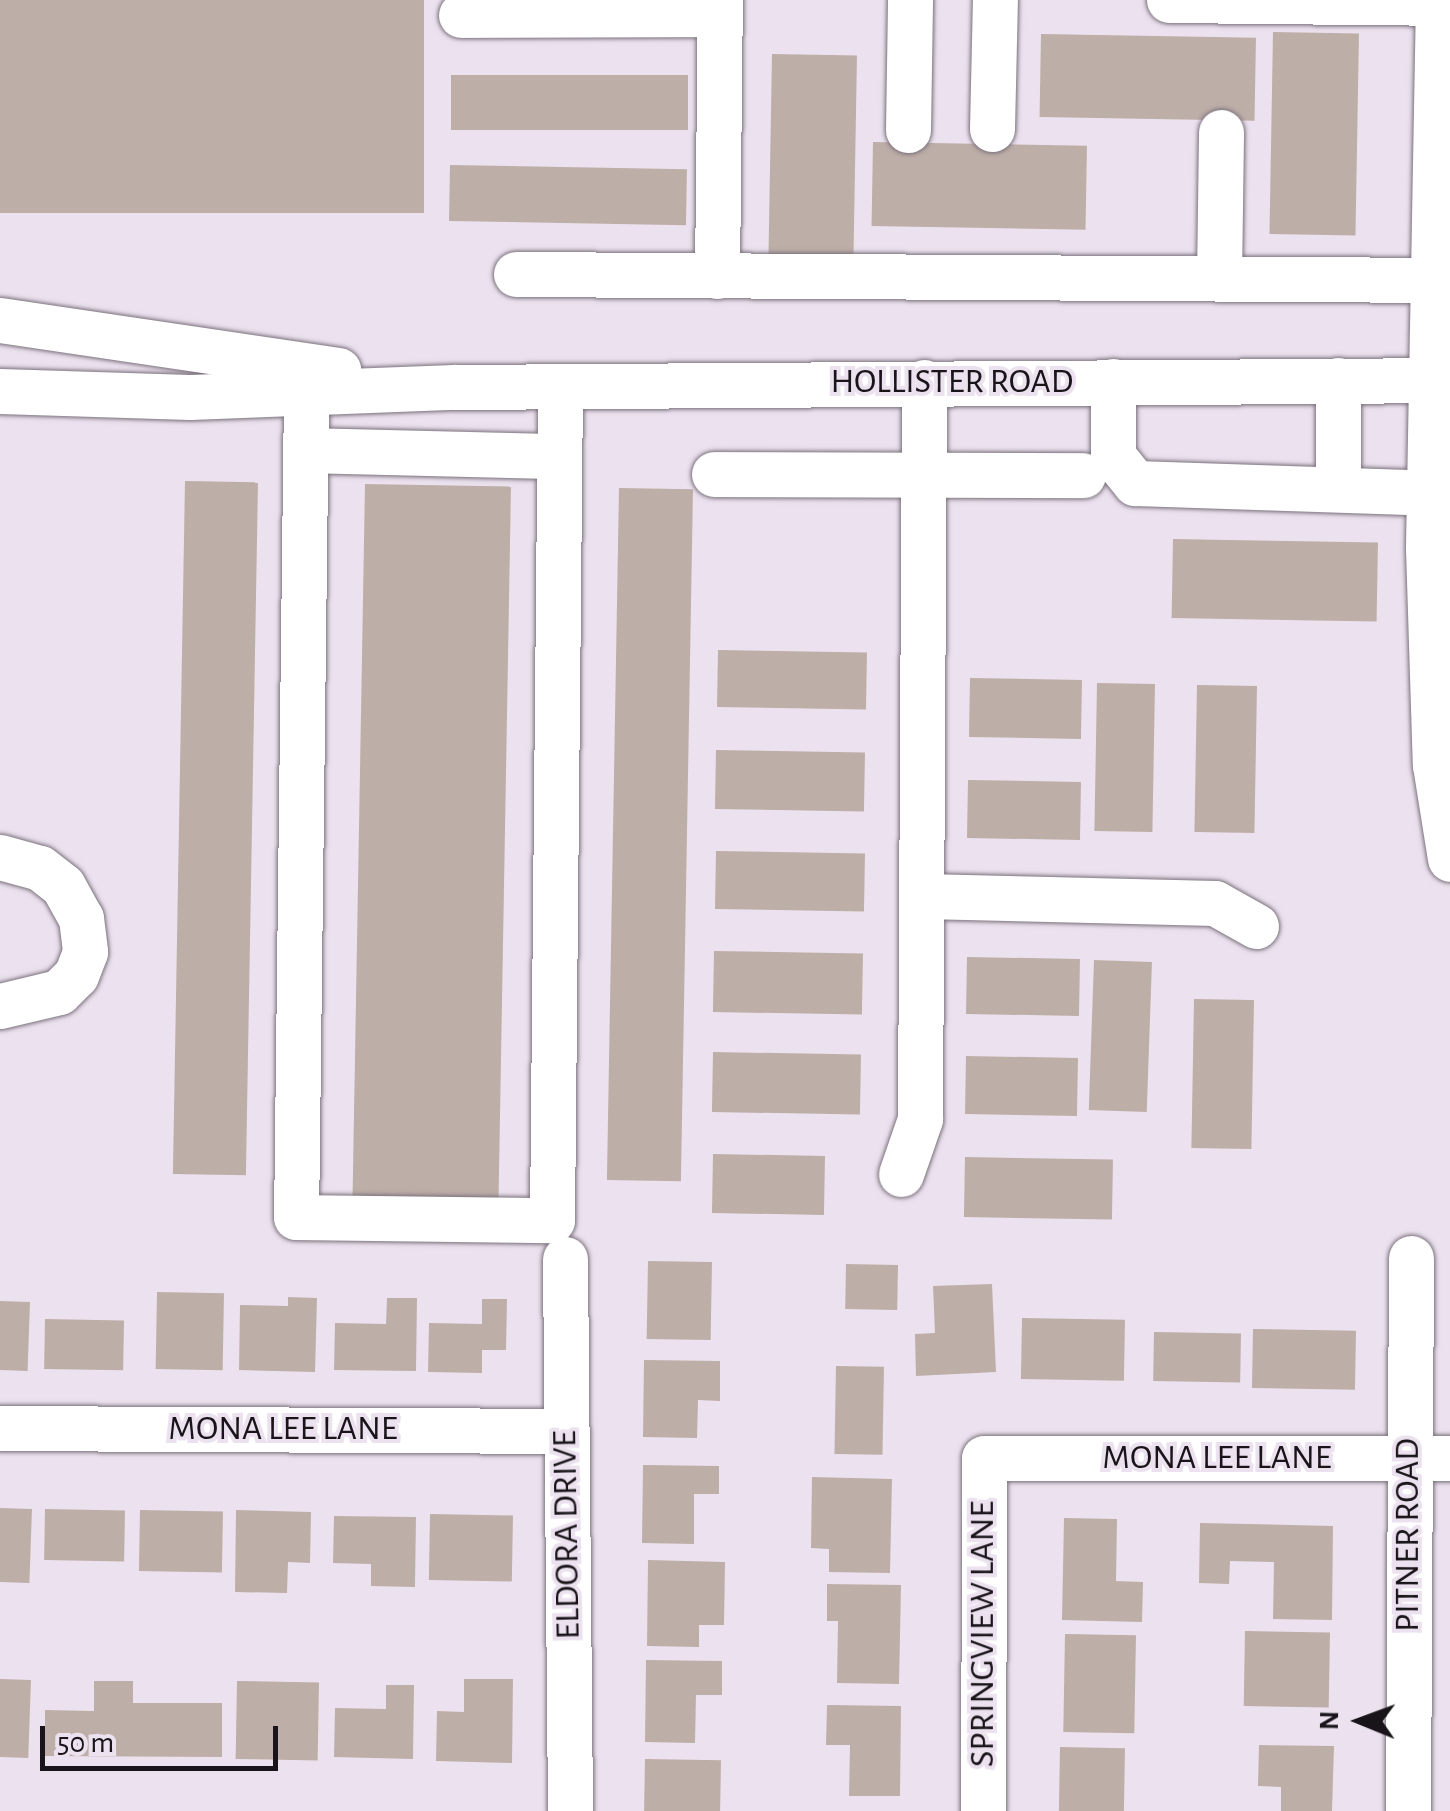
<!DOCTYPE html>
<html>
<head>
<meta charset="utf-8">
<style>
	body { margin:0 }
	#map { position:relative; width:1450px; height:1811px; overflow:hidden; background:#ece2ef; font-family:"Alegreya Sans",sans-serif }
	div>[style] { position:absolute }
	.building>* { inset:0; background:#beaea8; transform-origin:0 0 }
	.roads { filter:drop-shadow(0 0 2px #7b727d) drop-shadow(0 0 2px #7b727d) }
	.minor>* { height:45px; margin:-22.5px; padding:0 22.5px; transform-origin:22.5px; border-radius:22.5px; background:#fff }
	span { translate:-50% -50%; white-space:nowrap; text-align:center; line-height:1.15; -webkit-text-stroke:8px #ece2ef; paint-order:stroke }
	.street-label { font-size:35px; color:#181419 }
	.north { position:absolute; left:1310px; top:1671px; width:100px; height:100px; -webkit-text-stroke:8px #ece2ef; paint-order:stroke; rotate:271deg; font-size:28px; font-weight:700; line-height:40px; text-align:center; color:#181419 }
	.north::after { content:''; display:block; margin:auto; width:35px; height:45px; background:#181419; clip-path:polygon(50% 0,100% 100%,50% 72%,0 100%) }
	.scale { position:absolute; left:40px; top:1726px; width:238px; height:45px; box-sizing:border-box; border:5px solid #181419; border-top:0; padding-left:12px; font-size:30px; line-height:35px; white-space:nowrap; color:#181419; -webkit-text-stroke:8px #ece2ef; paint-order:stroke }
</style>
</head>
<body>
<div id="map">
	<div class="building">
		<i style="left:0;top:0;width:424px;height:213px"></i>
		<i style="left:1273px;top:32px;width:86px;height:202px;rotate:1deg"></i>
		<i style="left:1041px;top:34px;width:215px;height:83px;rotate:1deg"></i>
		<i style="left:772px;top:54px;width:85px;height:201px;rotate:1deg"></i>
		<i style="left:451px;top:75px;width:237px;height:55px"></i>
		<i style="left:873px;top:142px;width:214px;height:84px;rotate:1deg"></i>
		<i style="left:450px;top:165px;width:237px;height:56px;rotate:1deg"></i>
		<i style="left:185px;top:481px;width:73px;height:693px;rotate:1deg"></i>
		<i style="left:365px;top:484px;width:146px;height:724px;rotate:1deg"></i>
		<i style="left:619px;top:488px;width:74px;height:692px;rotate:1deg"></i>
		<i style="left:1173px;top:539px;width:205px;height:79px;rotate:1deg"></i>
		<i style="left:718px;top:650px;width:149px;height:57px;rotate:1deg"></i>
		<i style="left:970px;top:678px;width:112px;height:59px;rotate:1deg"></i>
		<i style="left:1097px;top:683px;width:58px;height:148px;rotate:1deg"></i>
		<i style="left:1197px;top:685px;width:60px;height:147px;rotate:1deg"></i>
		<i style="left:716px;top:750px;width:149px;height:59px;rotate:1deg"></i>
		<i style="left:968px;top:780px;width:113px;height:58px;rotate:1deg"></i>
		<i style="left:716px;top:851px;width:149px;height:58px;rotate:1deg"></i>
		<i style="left:714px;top:951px;width:149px;height:61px;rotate:1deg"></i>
		<i style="left:967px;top:957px;width:113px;height:57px;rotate:1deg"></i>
		<i style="left:1094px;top:960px;width:58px;height:150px;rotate:2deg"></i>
		<i style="left:1194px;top:999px;width:60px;height:149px;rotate:1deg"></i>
		<i style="left:713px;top:1052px;width:148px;height:60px;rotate:1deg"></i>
		<i style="left:966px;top:1056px;width:112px;height:58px;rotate:1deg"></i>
		<i style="left:713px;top:1154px;width:112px;height:59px;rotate:1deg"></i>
		<i style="left:965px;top:1157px;width:148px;height:60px;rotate:1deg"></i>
		<i style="left:648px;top:1261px;width:64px;height:78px;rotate:1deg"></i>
		<i style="left:846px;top:1264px;width:52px;height:45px;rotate:1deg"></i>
		<i style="clip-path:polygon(992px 1284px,996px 1372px,916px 1376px,915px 1334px,935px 1333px,933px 1286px)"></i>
		<i style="left:157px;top:1292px;width:67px;height:77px;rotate:1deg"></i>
		<i style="clip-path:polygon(288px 1297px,317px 1298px,315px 1372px,239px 1370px,240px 1305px,288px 1306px)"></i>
		<i style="clip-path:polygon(387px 1298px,417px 1298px,416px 1371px,334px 1370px,335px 1323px,386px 1324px)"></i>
		<i style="clip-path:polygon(482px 1299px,507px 1299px,506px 1350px,482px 1350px,482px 1373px,428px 1372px,429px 1323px,482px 1324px)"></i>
		<i style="left:0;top:1301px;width:30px;height:69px;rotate:2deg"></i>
		<i style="left:1022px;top:1318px;width:103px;height:61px;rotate:1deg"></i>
		<i style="left:45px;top:1319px;width:79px;height:50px;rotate:1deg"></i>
		<i style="left:1253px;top:1329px;width:103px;height:59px;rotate:1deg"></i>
		<i style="left:1154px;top:1332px;width:87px;height:49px;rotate:1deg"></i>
		<i style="clip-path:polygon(644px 1360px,720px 1361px,720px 1401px,698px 1400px,697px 1438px,643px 1437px)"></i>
		<i style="left:836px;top:1366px;width:48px;height:88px;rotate:1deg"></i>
		<i style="clip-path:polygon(643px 1465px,719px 1466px,719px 1494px,694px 1494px,694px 1544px,642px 1543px)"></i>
		<i style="clip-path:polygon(812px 1477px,892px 1479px,890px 1573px,829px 1572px,829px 1549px,811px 1548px)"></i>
		<i style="left:0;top:1508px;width:32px;height:74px;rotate:2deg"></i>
		<i style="left:45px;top:1509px;width:80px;height:51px;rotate:1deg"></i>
		<i style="left:140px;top:1510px;width:83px;height:61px;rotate:1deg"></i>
		<i style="clip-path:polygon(236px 1510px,311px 1512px,310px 1563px,288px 1562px,287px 1593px,235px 1592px)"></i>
		<i style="left:430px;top:1514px;width:83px;height:66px;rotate:1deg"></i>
		<i style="clip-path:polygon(334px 1516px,416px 1517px,415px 1587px,371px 1586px,371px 1564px,333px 1563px)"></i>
		<i style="clip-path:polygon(1064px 1518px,1117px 1519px,1116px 1581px,1143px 1582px,1142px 1622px,1062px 1620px)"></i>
		<i style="clip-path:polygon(1200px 1523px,1333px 1526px,1332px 1620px,1273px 1619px,1274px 1562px,1230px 1561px,1229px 1584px,1199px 1583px)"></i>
		<i style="clip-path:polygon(648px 1560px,725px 1562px,724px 1625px,699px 1625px,699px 1647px,647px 1646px)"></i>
		<i style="clip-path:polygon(827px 1584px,901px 1585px,899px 1684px,837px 1683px,838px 1621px,827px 1621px)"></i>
		<i style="left:1245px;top:1631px;width:85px;height:75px;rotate:1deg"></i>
		<i style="left:1065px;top:1634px;width:71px;height:98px;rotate:1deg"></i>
		<i style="clip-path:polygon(646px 1660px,722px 1661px,722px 1695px,696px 1695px,695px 1743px,645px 1742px)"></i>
		<i style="left:0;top:1679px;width:31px;height:78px;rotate:2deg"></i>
		<i style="clip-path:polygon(464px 1679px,513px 1679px,512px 1763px,436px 1761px,437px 1711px,464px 1712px)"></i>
		<i style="clip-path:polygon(94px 1681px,133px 1681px,133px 1703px,222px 1703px,222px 1757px,45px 1756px,45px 1710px,94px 1711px)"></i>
		<i style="left:237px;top:1681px;width:82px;height:78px;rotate:1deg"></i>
		<i style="clip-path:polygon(386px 1685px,414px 1685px,413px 1759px,334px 1757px,335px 1708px,386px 1709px)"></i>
		<i style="clip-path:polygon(827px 1705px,901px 1706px,900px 1796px,849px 1796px,850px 1745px,826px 1745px)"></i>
		<i style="clip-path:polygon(1259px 1745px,1334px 1746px,1332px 1811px,1281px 1811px,1281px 1787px,1258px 1786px)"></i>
		<i style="left:1060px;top:1747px;width:65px;height:64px;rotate:1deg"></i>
		<i style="left:645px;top:1759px;width:76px;height:52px;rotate:1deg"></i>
	</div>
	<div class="roads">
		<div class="minor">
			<i style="left:1169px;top:0;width:281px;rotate:0.6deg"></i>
			<i style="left:1438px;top:0;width:548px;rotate:91.05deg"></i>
			<i style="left:1428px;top:548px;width:217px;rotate:88.2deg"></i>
			<i style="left:1435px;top:765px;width:95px;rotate:80.9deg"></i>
			<i style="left:461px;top:15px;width:259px;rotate:-0.2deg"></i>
			<i style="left:992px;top:129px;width:129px;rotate:-88.7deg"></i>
			<i style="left:908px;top:130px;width:130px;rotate:-89.1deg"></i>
			<i style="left:516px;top:274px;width:934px;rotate:0.37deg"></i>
			<i style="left:717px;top:276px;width:276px;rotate:-89.4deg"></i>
			<i style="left:1219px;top:278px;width:146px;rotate:-89.2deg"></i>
			<i style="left:0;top:320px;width:342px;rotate:8.4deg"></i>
			<i style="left:1338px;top:380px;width:109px;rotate:90deg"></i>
			<i style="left:1113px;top:381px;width:75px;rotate:90deg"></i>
			<i style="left:1113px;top:456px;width:35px;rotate:51deg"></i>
			<i style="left:1135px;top:483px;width:296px;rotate:1.9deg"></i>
			<i style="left:0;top:391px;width:190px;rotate:1.8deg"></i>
			<i style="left:190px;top:397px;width:264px;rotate:-2.2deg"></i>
			<i style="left:454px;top:387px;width:996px;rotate:-0.4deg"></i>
			<i style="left:306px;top:392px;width:825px;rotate:90.69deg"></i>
			<i style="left:296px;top:1217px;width:256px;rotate:0.7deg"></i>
			<i style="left:552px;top:1220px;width:834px;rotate:-89.45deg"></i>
			<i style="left:306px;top:450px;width:253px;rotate:1.4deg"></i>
			<i style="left:714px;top:474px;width:369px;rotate:0.2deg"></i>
			<i style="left:0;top:857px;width:41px;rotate:15.4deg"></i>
			<i style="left:40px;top:868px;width:29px;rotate:38deg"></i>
			<i style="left:63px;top:886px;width:37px;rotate:61deg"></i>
			<i style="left:81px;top:918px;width:34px;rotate:83deg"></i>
			<i style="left:85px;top:952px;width:25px;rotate:111deg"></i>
			<i style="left:76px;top:975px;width:24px;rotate:135deg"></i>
			<i style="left:59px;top:992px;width:61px;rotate:166.7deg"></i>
			<i style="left:924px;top:896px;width:291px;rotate:1.4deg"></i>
			<i style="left:1215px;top:903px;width:47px;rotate:29.3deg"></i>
			<i style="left:901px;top:1174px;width:58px;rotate:-70.9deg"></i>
			<i style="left:920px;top:1119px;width:737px;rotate:-89.69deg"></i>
			<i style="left:565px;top:1259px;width:552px;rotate:89.48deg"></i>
			<i style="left:0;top:1428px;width:566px;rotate:0.3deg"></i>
			<i style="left:983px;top:1811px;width:353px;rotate:-89.8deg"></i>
			<i style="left:984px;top:1458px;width:466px"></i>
			<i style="left:1408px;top:1811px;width:553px;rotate:-89.69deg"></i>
		</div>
	</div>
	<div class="street-label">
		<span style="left:952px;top:382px">HOLLISTER ROAD</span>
		<span style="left:283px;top:1429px">MONA LEE LANE</span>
		<span style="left:1217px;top:1458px">MONA LEE LANE</span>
		<span style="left:567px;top:1535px;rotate:-91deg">ELDORA DRIVE</span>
		<span style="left:1408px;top:1535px;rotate:-90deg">PITNER ROAD</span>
		<span style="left:983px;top:1634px;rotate:-90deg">SPRINGVIEW LANE</span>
	</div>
	<div class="north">N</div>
	<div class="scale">50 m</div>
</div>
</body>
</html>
